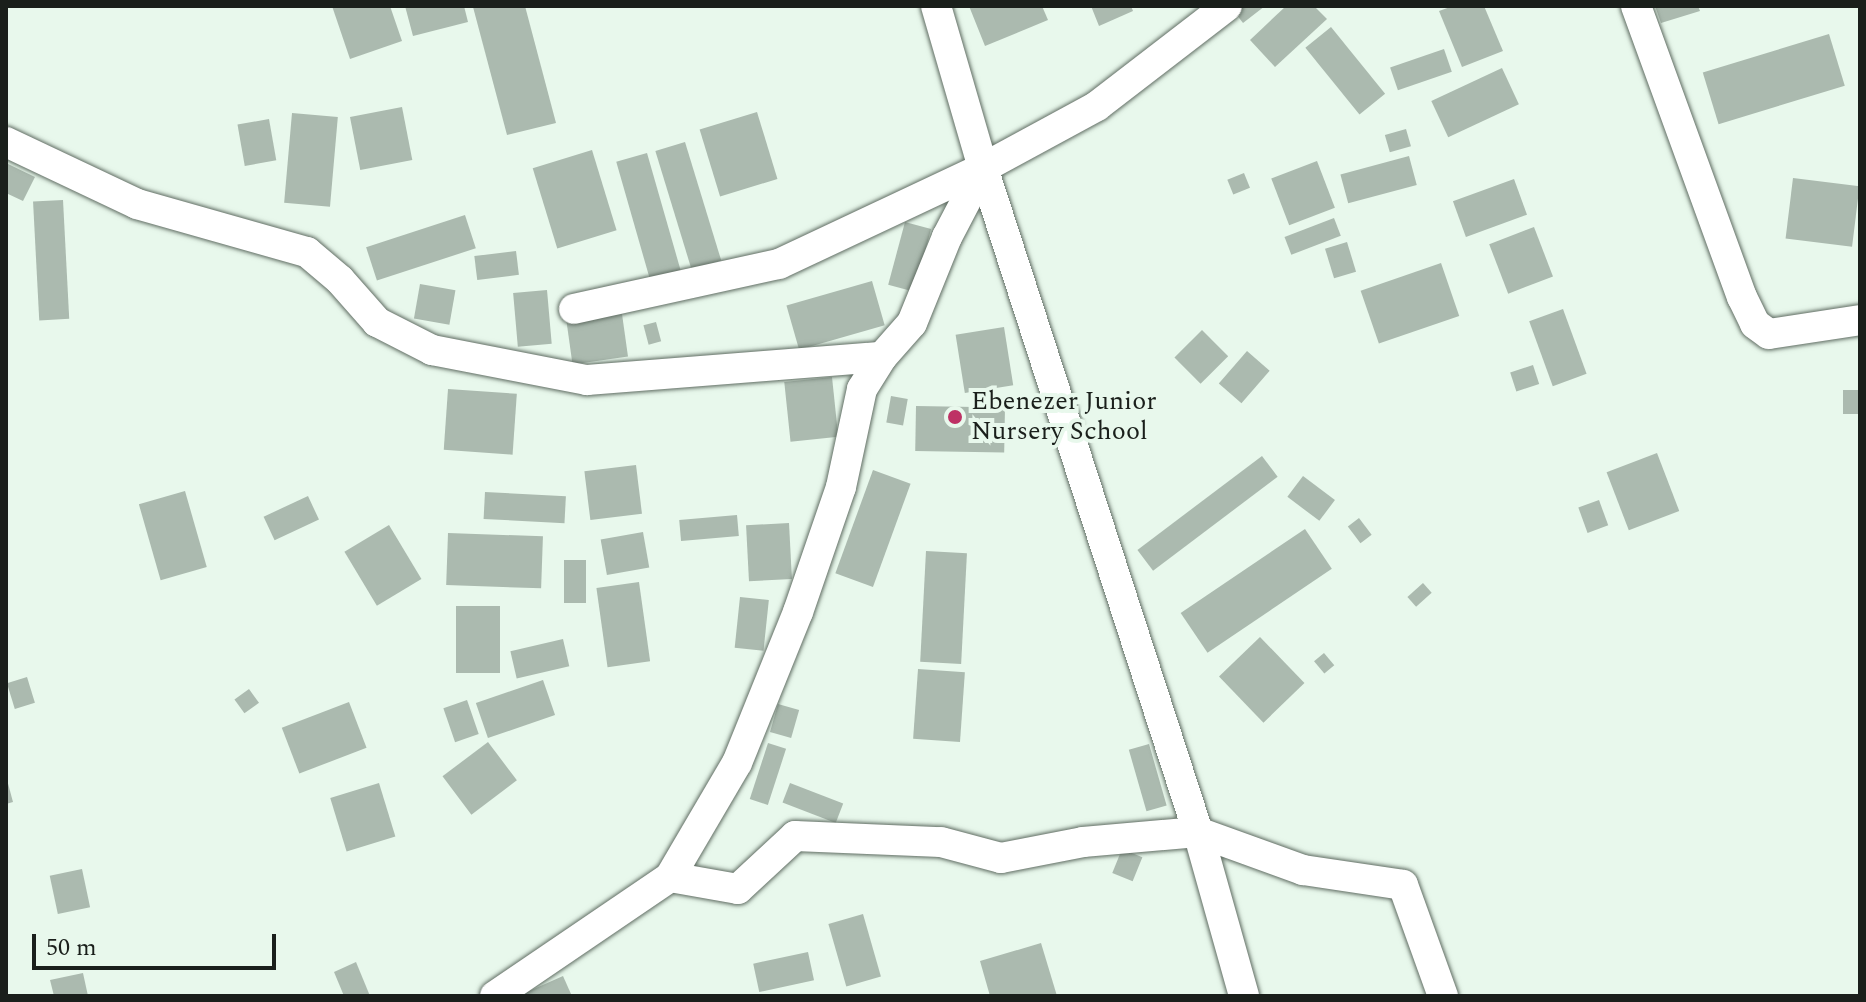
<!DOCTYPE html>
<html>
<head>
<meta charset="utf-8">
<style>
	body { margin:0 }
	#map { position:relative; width:1866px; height:1002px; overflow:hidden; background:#e8f8ec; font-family:Spectral,serif }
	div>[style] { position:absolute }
	.building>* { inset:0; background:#abbaaf; transform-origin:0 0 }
	.roads { filter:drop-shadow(0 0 2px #606d63) drop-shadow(0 0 2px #606d63) }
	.minor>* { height:30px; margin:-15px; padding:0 15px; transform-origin:15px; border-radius:15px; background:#fff }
	.dots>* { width:22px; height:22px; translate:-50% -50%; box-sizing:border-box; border:4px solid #e8f8ec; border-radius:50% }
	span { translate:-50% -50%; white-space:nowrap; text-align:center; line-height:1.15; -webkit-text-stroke:8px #e8f8ec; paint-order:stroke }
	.poi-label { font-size:26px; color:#1a1f1b }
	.left { translate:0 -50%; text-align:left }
	.frame { position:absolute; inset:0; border:8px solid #1a1f1b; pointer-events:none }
	.scale { position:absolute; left:32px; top:934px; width:244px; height:36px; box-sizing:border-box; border:4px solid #1a1f1b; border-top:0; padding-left:10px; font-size:24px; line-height:28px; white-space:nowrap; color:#1a1f1b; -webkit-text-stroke:6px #e8f8ec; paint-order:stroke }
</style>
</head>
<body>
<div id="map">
	<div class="building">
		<i style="clip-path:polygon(332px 6px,390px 6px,402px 41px,350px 59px)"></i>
		<i style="clip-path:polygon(405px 6px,464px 6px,468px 22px,413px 36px)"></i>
		<i style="clip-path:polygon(477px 6px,525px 6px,556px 123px,507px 135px,473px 7px)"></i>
		<i style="clip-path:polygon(969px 6px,1042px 6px,1048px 20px,985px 46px)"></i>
		<i style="clip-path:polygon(1091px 6px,1131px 6px,1133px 11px,1099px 26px)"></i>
		<i style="clip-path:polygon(1237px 6px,1265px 6px,1243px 23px,1233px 10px)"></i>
		<i style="clip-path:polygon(1286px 6px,1314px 6px,1327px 19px,1275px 67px,1250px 40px)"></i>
		<i style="clip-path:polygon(1453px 6px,1484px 6px,1503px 51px,1462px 67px,1439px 11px)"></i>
		<i style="clip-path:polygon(1655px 6px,1698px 6px,1700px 11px,1661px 23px)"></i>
		<i style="left:1331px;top:27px;width:86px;height:33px;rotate:51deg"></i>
		<i style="left:1829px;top:34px;width:54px;height:132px;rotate:73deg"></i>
		<i style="left:1444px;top:49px;width:24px;height:57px;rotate:71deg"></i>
		<i style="left:1502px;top:68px;width:40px;height:78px;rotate:65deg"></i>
		<i style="left:402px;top:107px;width:54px;height:53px;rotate:79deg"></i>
		<i style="left:757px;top:112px;width:70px;height:60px;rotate:73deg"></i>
		<i style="left:292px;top:113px;width:46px;height:90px;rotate:5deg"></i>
		<i style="left:269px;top:119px;width:42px;height:32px;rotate:80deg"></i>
		<i style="left:1406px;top:129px;width:18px;height:22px;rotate:74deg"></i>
		<i style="left:685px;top:142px;width:124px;height:31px;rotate:73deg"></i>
		<i style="left:592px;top:150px;width:84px;height:62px;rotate:73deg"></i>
		<i style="left:647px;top:153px;width:124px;height:32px;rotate:74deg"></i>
		<i style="left:1409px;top:156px;width:30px;height:71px;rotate:75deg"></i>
		<i style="left:1317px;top:161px;width:50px;height:49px;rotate:69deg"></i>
		<i style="clip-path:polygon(6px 163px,35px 177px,23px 201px,6px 193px)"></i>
		<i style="left:1244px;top:173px;width:16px;height:18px;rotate:68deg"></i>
		<i style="left:1793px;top:178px;width:67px;height:61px;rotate:7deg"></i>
		<i style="left:1514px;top:179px;width:38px;height:65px;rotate:70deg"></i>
		<i style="left:63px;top:200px;width:119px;height:30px;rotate:87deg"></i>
		<i style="left:465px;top:215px;width:35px;height:104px;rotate:72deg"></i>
		<i style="left:1334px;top:218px;width:19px;height:53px;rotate:69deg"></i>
		<i style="left:905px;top:222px;width:27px;height:65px;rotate:15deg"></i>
		<i style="left:1534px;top:227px;width:53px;height:48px;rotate:69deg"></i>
		<i style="left:1347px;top:242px;width:31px;height:23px;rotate:73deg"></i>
		<i style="left:516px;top:251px;width:24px;height:42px;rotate:83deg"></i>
		<i style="left:1441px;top:263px;width:56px;height:85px;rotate:71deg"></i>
		<i style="left:872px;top:281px;width:46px;height:89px;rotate:74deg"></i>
		<i style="left:420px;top:284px;width:36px;height:35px;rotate:10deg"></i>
		<i style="left:547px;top:290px;width:54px;height:34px;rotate:85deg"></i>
		<i style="left:1563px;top:309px;width:69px;height:36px;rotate:70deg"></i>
		<i style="left:622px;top:314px;width:43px;height:56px;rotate:82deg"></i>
		<i style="left:656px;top:322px;width:20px;height:13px;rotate:75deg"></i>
		<i style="left:1004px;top:327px;width:59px;height:49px;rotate:81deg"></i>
		<i style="left:1202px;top:330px;width:37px;height:39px;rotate:45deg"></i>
		<i style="left:1247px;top:351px;width:30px;height:43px;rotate:41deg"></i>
		<i style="left:1533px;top:365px;width:20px;height:24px;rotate:72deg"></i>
		<i style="left:832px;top:377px;width:60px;height:48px;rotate:84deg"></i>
		<i style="left:448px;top:389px;width:69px;height:61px;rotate:4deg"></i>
		<i style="left:1860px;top:390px;width:24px;height:17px;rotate:90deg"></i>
		<i style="left:891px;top:396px;width:17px;height:27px;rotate:10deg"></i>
		<i style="left:916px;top:406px;width:89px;height:45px;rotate:1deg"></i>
		<i style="left:1657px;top:453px;width:62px;height:54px;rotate:69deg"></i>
		<i style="left:1262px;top:456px;width:26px;height:156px;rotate:53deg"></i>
		<i style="left:636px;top:465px;width:49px;height:52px;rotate:83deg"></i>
		<i style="left:873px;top:470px;width:40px;height:110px;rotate:20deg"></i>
		<i style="left:1303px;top:476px;width:40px;height:26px;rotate:37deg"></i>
		<i style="left:185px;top:491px;width:79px;height:48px;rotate:74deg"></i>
		<i style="left:485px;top:492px;width:81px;height:27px;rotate:3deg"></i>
		<i style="left:308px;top:496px;width:26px;height:49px;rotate:65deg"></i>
		<i style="left:1599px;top:500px;width:27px;height:22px;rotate:70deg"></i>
		<i style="left:737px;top:515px;width:21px;height:58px;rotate:85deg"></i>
		<i style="left:1359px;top:518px;width:21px;height:14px;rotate:53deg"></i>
		<i style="left:789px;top:523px;width:56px;height:43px;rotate:87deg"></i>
		<i style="left:389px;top:525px;width:63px;height:52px;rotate:59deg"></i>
		<i style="left:1305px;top:529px;width:48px;height:150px;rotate:56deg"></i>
		<i style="left:643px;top:532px;width:36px;height:43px;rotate:80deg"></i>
		<i style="left:448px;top:533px;width:95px;height:52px;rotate:2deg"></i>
		<i style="left:926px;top:551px;width:41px;height:111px;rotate:3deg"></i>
		<i style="left:564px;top:560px;width:22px;height:43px"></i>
		<i style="left:639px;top:582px;width:80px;height:43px;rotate:82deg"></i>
		<i style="left:1423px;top:583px;width:13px;height:21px;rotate:48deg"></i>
		<i style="left:740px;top:597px;width:29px;height:51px;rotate:6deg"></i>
		<i style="left:456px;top:606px;width:44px;height:67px"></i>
		<i style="left:1260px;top:637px;width:64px;height:57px;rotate:46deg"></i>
		<i style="left:563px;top:639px;width:28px;height:54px;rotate:77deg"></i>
		<i style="left:1324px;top:653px;width:16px;height:13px;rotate:50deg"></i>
		<i style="left:918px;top:669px;width:47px;height:70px;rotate:4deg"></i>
		<i style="left:27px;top:677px;width:27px;height:21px;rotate:73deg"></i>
		<i style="left:543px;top:680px;width:37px;height:71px;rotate:71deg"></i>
		<i style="left:249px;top:689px;width:17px;height:18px;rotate:54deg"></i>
		<i style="left:467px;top:700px;width:36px;height:25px;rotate:71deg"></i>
		<i style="left:349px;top:702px;width:49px;height:72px;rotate:69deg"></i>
		<i style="left:778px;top:704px;width:22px;height:29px;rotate:16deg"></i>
		<i style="left:488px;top:742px;width:48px;height:57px;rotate:53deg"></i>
		<i style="left:768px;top:743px;width:19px;height:59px;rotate:18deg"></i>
		<i style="left:1149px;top:744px;width:64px;height:21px;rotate:74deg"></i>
		<i style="clip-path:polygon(6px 776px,13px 802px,6px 804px)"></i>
		<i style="left:379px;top:783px;width:56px;height:51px;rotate:73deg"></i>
		<i style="left:790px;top:783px;width:57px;height:21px;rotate:21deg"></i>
		<i style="left:1122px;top:849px;width:22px;height:26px;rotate:22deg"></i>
		<i style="left:82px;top:869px;width:39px;height:33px;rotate:78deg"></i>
		<i style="left:863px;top:914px;width:65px;height:36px;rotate:74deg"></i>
		<i style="clip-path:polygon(1041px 943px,1057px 996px,990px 996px,980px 961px)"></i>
		<i style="left:808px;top:952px;width:29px;height:56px;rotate:78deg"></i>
		<i style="clip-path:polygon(356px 962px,370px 996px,344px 996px,334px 972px)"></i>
		<i style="clip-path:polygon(83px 973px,88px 996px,54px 996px,50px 980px)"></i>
		<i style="clip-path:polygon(563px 976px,571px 994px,518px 996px)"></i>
	</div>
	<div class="roads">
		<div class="minor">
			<i style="left:936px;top:6px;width:169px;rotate:73.8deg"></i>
			<i style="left:983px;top:168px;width:698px;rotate:72.06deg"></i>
			<i style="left:1198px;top:832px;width:170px;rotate:74.3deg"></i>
			<i style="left:1636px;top:6px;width:310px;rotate:70deg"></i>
			<i style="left:1742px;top:297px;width:30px;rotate:64deg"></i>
			<i style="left:1755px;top:324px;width:17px;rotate:36deg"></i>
			<i style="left:1769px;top:334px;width:92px;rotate:-8.7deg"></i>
			<i style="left:6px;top:142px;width:145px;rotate:25.3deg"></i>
			<i style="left:137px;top:204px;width:177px;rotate:15.8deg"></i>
			<i style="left:307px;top:252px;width:43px;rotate:40.3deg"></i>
			<i style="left:340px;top:280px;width:56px;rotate:48.6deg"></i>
			<i style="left:377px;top:322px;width:62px;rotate:27deg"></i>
			<i style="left:432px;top:350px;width:158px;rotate:11deg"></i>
			<i style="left:587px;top:380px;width:296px;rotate:-4.5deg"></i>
			<i style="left:574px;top:309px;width:210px;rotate:-12.4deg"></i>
			<i style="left:779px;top:264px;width:225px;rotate:-25.2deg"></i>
			<i style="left:983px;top:168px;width:130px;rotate:-28.5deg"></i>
			<i style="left:1097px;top:106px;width:164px;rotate:-37.6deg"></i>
			<i style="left:670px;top:877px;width:69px;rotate:10deg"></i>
			<i style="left:738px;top:889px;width:78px;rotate:-42.9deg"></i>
			<i style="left:795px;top:836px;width:146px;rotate:2.4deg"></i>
			<i style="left:941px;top:842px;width:62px;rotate:14.9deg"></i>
			<i style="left:1001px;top:858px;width:84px;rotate:-11deg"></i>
			<i style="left:1083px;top:842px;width:115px;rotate:-5deg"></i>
			<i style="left:1198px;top:832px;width:112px;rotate:19.9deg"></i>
			<i style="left:1303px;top:870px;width:101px;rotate:8.5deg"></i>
			<i style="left:1403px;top:885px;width:118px;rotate:70.2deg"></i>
			<i style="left:495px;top:996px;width:212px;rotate:-34.2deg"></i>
			<i style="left:670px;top:877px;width:132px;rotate:-59.6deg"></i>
			<i style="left:737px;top:763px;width:163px;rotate:-68deg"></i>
			<i style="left:798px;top:612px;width:132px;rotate:-71deg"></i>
			<i style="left:841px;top:487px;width:100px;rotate:-77.9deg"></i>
			<i style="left:862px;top:389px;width:38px;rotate:-58deg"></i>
			<i style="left:882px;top:357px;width:45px;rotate:-48.6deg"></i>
			<i style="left:912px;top:323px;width:93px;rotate:-67.9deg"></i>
			<i style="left:947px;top:237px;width:78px;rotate:-62.4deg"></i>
		</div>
	</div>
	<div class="dots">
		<i style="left:955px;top:417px;background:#be3165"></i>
	</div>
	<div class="poi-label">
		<span class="left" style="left:971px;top:417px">Ebenezer Junior<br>Nursery School</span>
	</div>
	<div class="frame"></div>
	<div class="scale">50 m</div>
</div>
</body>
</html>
